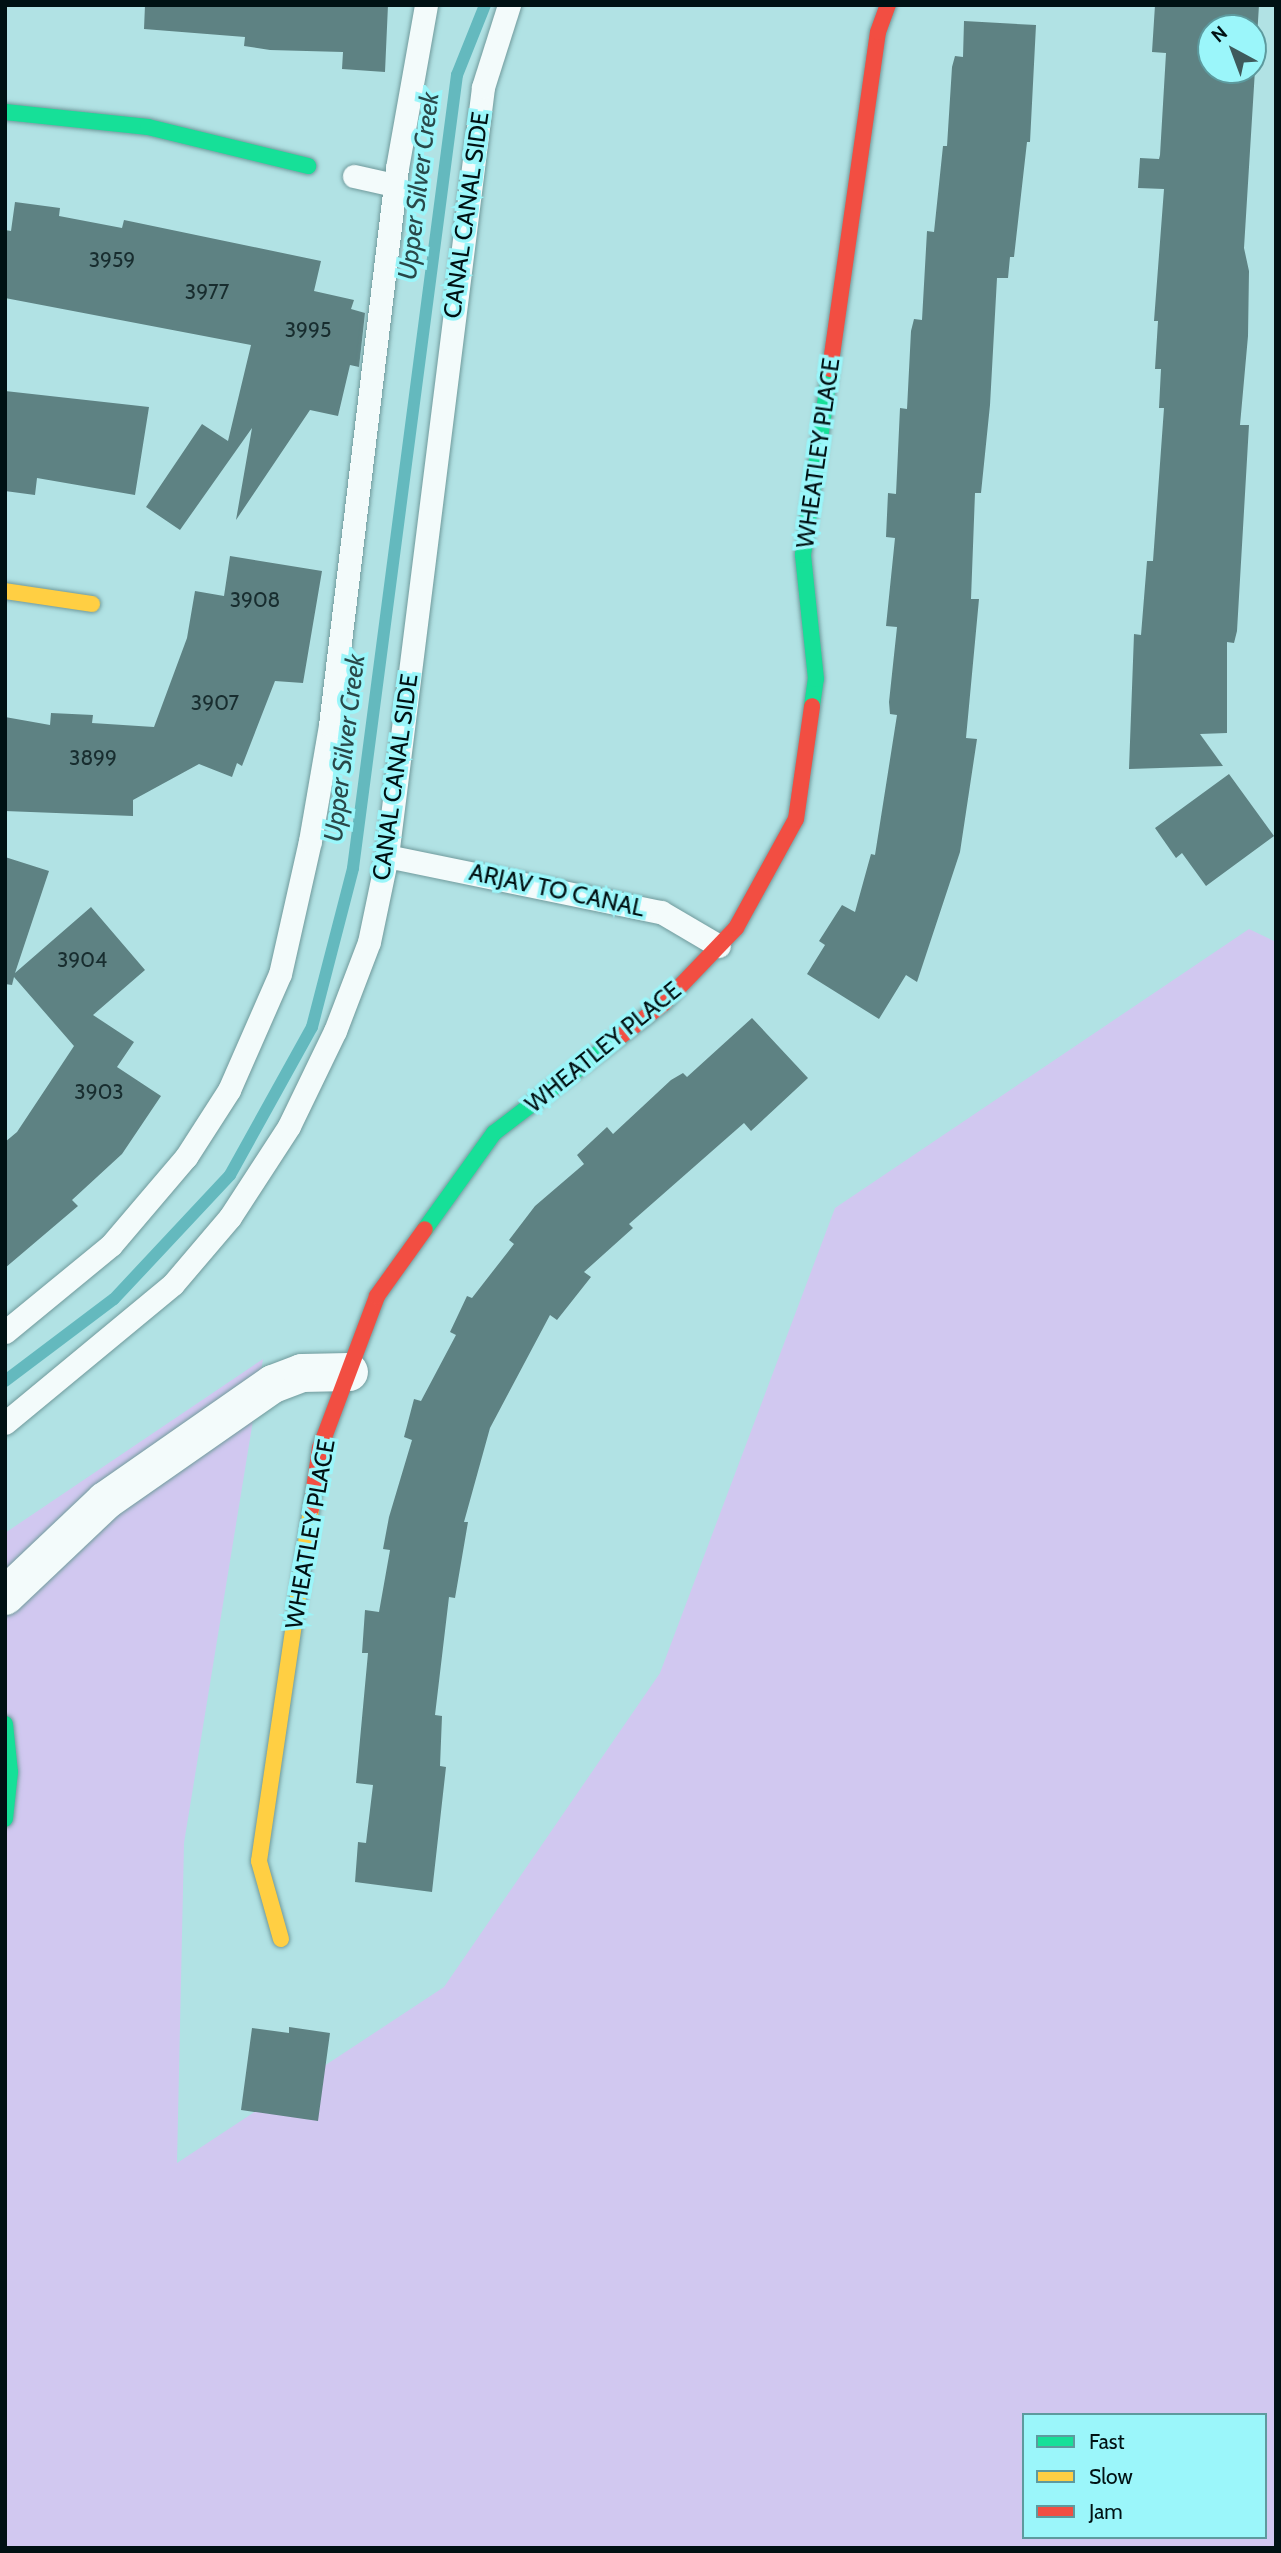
<!DOCTYPE html>
<html>
<head>
<meta charset="utf-8">
<style>
	body { margin:0 }
	#map { position:relative; width:1281px; height:2553px; overflow:hidden; background:#b1e2e4; font-family:Cabin,sans-serif }
	div>[style] { position:absolute }
	.green>* { inset:0; background:#d1c8f0 }
	.stream>* { height:12px; margin:-6px; padding:0 6px; transform-origin:6px; border-radius:6px; background:#64b9be }
	.building>* { inset:0; background:#5e8283 }
	.roads { filter:drop-shadow(0 0 2px #709a9c) drop-shadow(0 0 2px #709a9c) }
	.lane>* { height:23px; margin:-11.5px; padding:0 11.5px; transform-origin:11.5px; border-radius:11.5px; background:#f3fbfb }
	.street>* { height:38px; margin:-19px; padding:0 19px; transform-origin:19px; border-radius:19px; background:#f3fbfb }
	.fast>* { height:16px; margin:-8px; padding:0 8px; transform-origin:8px; border-radius:8px; background:#16e098 }
	.slow>* { height:16px; margin:-8px; padding:0 8px; transform-origin:8px; border-radius:8px; background:#ffcf43 }
	.jam>* { height:16px; margin:-8px; padding:0 8px; transform-origin:8px; border-radius:8px; background:#f24e42 }
	span { translate:-50% -50%; white-space:nowrap; text-align:center; line-height:1.15; -webkit-text-stroke:7px #9bf6fa; paint-order:stroke }
	.number-label { font-size:21px; color:#182d2f }
	.number-label span { -webkit-text-stroke-width:0 }
	.street-label { font-size:24px; color:#001113 }
	.water-label { font-size:26px; color:#294849; font-style:italic }
	.frame { position:absolute; inset:0; border:7px solid #001113; pointer-events:none }
	.legend { position:absolute; left:1022px; top:2413px; width:245px; height:126px; box-sizing:border-box; background:#9bf6fa; border:2px solid #5d9a9e; margin:0; padding:9px 12px; list-style:none; font-size:21px; color:#001113 }
	.legend li { display:flex; align-items:center; gap:14px; height:35px }
	.legend b { width:35px; border:2px solid #5d9a9e }
	.north { position:absolute; left:1197px; top:14px; width:70px; height:70px; box-sizing:border-box; background:#9bf6fa; border:2px solid #5d9a9e; border-radius:50%; rotate:319deg; font-size:19px; font-weight:700; line-height:28px; text-align:center; color:#001113 }
	.north::after { content:''; display:block; margin:auto; width:24px; height:32px; background:#3e5a5c; clip-path:polygon(50% 0,100% 100%,50% 72%,0 100%) }
</style>
</head>
<body>
<div id="map">
	<div class="green">
		<i style="clip-path:polygon(evenodd,1249px 929px,1276px 942px,1276px 2548px,5px 2548px,5px 1533px,263px 1359px,184px 1843px,177px 2163px,444px 1987px,660px 1673px,835px 1208px,1249px 929px,1024px 2415px,1265px 2415px,1265px 2537px,1024px 2537px,1024px 2415px)"></i>
	</div>
	<div class="stream">
		<i style="left:5px;top:1381px;width:136px;rotate:-37deg"></i>
		<i style="left:114px;top:1299px;width:170px;rotate:-46.9deg"></i>
		<i style="left:230px;top:1175px;width:169px;rotate:-61deg"></i>
		<i style="left:312px;top:1027px;width:164px;rotate:-75.5deg"></i>
		<i style="left:353px;top:868px;width:800px;rotate:-82.53deg"></i>
		<i style="left:457px;top:75px;width:75px;rotate:-68.2deg"></i>
	</div>
	<div class="building">
		<i style="clip-path:polygon(145px 5px,388px 5px,385px 72px,342px 69px,343px 52px,270px 50px,244px 46px,245px 37px,144px 29px)"></i>
		<i style="clip-path:polygon(evenodd,1155px 5px,1259px 5px,1244px 248px,1249px 271px,1248px 336px,1240px 425px,1249px 425px,1237px 631px,1234px 643px,1227px 642px,1227px 733px,1200px 734px,1223px 766px,1129px 769px,1134px 634px,1141px 635px,1147px 561px,1153px 561px,1164px 408px,1159px 408px,1161px 369px,1155px 369px,1158px 321px,1154px 321px,1164px 189px,1138px 188px,1140px 158px,1159px 159px,1160px 155px,1166px 53px,1152px 52px,1155px 5px,1211px 28px,1253px 28px,1253px 70px,1211px 70px,1211px 28px)"></i>
		<i style="clip-path:polygon(964px 21px,1036px 25px,1030px 142px,1027px 142px,1014px 257px,1010px 257px,1008px 278px,997px 278px,990px 405px,981px 493px,975px 493px,971px 599px,979px 599px,966px 738px,977px 739px,960px 852px,917px 982px,906px 975px,879px 1019px,807px 974px,825px 945px,819px 941px,842px 905px,855px 912px,871px 854px,875px 855px,897px 715px,890px 714px,889px 702px,897px 627px,886px 626px,895px 538px,886px 537px,888px 493px,896px 494px,900px 408px,907px 409px,911px 331px,914px 319px,922px 320px,927px 231px,934px 232px,943px 146px,947px 146px,952px 67px,955px 56px,963px 57px)"></i>
		<i style="clip-path:polygon(15px 202px,60px 208px,59px 216px,122px 228px,124px 220px,321px 261px,314px 291px,354px 300px,351px 309px,365px 313px,359px 367px,350px 365px,338px 416px,310px 410px,236px 520px,252px 428px,180px 530px,146px 507px,202px 424px,228px 441px,251px 345px,5px 298px,5px 230px,11px 231px)"></i>
		<i style="clip-path:polygon(5px 391px,149px 407px,135px 495px,37px 478px,35px 495px,5px 491px)"></i>
		<i style="clip-path:polygon(230px 556px,322px 571px,303px 683px,275px 681px,242px 766px,237px 763px,232px 777px,199px 764px,133px 800px,133px 816px,5px 811px,5px 717px,50px 725px,51px 713px,93px 715px,92px 723px,154px 727px,187px 638px,195px 591px,224px 596px)"></i>
		<i style="clip-path:polygon(1229px 774px,1274px 836px,1206px 886px,1182px 853px,1176px 858px,1155px 828px)"></i>
		<i style="clip-path:polygon(5px 857px,49px 871px,15px 973px,91px 907px,145px 970px,93px 1015px,134px 1042px,117px 1067px,161px 1096px,122px 1154px,72px 1200px,78px 1206px,5px 1268px,5px 1142px,17px 1132px,74px 1046px,14px 977px,12px 985px,5px 984px)"></i>
		<i style="clip-path:polygon(752px 1018px,808px 1078px,751px 1131px,744px 1123px,629px 1224px,633px 1228px,584px 1272px,591px 1277px,557px 1320px,550px 1315px,490px 1428px,464px 1522px,468px 1522px,455px 1598px,449px 1597px,435px 1715px,442px 1716px,440px 1766px,446px 1767px,432px 1892px,355px 1882px,358px 1842px,366px 1843px,373px 1785px,356px 1783px,368px 1653px,362px 1653px,365px 1610px,379px 1612px,390px 1550px,383px 1549px,389px 1517px,412px 1440px,404px 1437px,414px 1399px,421px 1401px,456px 1335px,450px 1332px,467px 1296px,472px 1298px,514px 1244px,509px 1240px,535px 1206px,584px 1164px,577px 1155px,607px 1127px,613px 1134px,671px 1080px,683px 1073px,687px 1077px)"></i>
		<i style="clip-path:polygon(289px 2027px,330px 2033px,318px 2121px,241px 2110px,252px 2028px,289px 2033px)"></i>
	</div>
	<div class="roads">
		<div class="lane">
			<i style="left:354px;top:176px;width:41px;rotate:12.7deg"></i>
			<i style="left:387px;top:856px;width:280px;rotate:11.6deg"></i>
			<i style="left:661px;top:912px;width:67px;rotate:30.4deg"></i>
			<i style="left:5px;top:1332px;width:137px;rotate:-39.4deg"></i>
			<i style="left:111px;top:1245px;width:116px;rotate:-49.6deg"></i>
			<i style="left:186px;top:1157px;width:80px;rotate:-57.3deg"></i>
			<i style="left:229px;top:1090px;width:127px;rotate:-66.3deg"></i>
			<i style="left:280px;top:974px;width:136px;rotate:-77.3deg"></i>
			<i style="left:310px;top:841px;width:118px;rotate:-80.2deg"></i>
			<i style="left:330px;top:725px;width:561px;rotate:-83.14deg"></i>
			<i style="left:397px;top:168px;width:166px;rotate:-79.9deg"></i>
			<i style="left:5px;top:1423px;width:218px;rotate:-39.6deg"></i>
			<i style="left:173px;top:1284px;width:88px;rotate:-49.6deg"></i>
			<i style="left:230px;top:1217px;width:108px;rotate:-57deg"></i>
			<i style="left:289px;top:1126px;width:106px;rotate:-64.2deg"></i>
			<i style="left:335px;top:1031px;width:95px;rotate:-69.1deg"></i>
			<i style="left:369px;top:942px;width:88px;rotate:-78.2deg"></i>
			<i style="left:387px;top:856px;width:775px;rotate:-82.88deg"></i>
			<i style="left:483px;top:87px;width:86px;rotate:-72.4deg"></i>
		</div>
		<div class="street">
			<i style="left:5px;top:1596px;width:138px;rotate:-43.5deg"></i>
			<i style="left:105px;top:1501px;width:205px;rotate:-34.9deg"></i>
			<i style="left:273px;top:1384px;width:31px;rotate:-21deg"></i>
			<i style="left:302px;top:1373px;width:47px;rotate:-1.2deg"></i>
		</div>
		<div class="fast">
			<i style="left:5px;top:112px;width:144px;rotate:6deg"></i>
			<i style="left:148px;top:127px;width:165px;rotate:13.7deg"></i>
			<i style="left:812px;top:706px;width:27px;rotate:-82deg"></i>
			<i style="left:816px;top:679px;width:125px;rotate:-96deg"></i>
			<i style="left:803px;top:555px;width:188px;rotate:-81.7deg"></i>
			<i style="left:425px;top:1229px;width:118px;rotate:-54.3deg"></i>
			<i style="left:494px;top:1133px;width:160px;rotate:-37.4deg"></i>
			<i style="left:5px;top:1724px;width:48px;rotate:84.1deg"></i>
			<i style="left:10px;top:1772px;width:47px;rotate:96.1deg"></i>
		</div>
		<div class="slow">
			<i style="left:5px;top:591px;width:88px;rotate:8.5deg"></i>
			<i style="left:281px;top:1939px;width:81px;rotate:-105.8deg"></i>
			<i style="left:259px;top:1861px;width:356px;rotate:-81.6deg"></i>
		</div>
		<div class="jam">
			<i style="left:830px;top:369px;width:340px;rotate:-81.9deg"></i>
			<i style="left:878px;top:32px;width:29px;rotate:-70deg"></i>
			<i style="left:621px;top:1036px;width:54px;rotate:-37.5deg"></i>
			<i style="left:664px;top:1003px;width:104px;rotate:-46.2deg"></i>
			<i style="left:736px;top:928px;width:124px;rotate:-61.2deg"></i>
			<i style="left:796px;top:819px;width:114px;rotate:-81.9deg"></i>
			<i style="left:311px;top:1509px;width:62px;rotate:-81.6deg"></i>
			<i style="left:320px;top:1448px;width:162px;rotate:-69.4deg"></i>
			<i style="left:377px;top:1296px;width:82px;rotate:-54.4deg"></i>
		</div>
	</div>
	<div class="number-label">
		<span style="left:112px;top:260px">3959</span>
		<span style="left:207px;top:292px">3977</span>
		<span style="left:308px;top:330px">3995</span>
		<span style="left:255px;top:600px">3908</span>
		<span style="left:215px;top:703px">3907</span>
		<span style="left:93px;top:758px">3899</span>
		<span style="left:82px;top:960px">3904</span>
		<span style="left:99px;top:1092px">3903</span>
	</div>
	<div class="street-label">
		<span style="left:466px;top:215px;rotate:-82deg">CANAL CANAL SIDE</span>
		<span style="left:818px;top:453px;rotate:-82deg">WHEATLEY PLACE</span>
		<span style="left:395px;top:777px;rotate:-82deg">CANAL CANAL SIDE</span>
		<span style="left:557px;top:890px;rotate:12deg">ARJAV TO CANAL</span>
		<span style="left:603px;top:1047px;rotate:-39deg">WHEATLEY PLACE</span>
		<span style="left:310px;top:1534px;rotate:-80deg">WHEATLEY PLACE</span>
	</div>
	<div class="water-label">
		<span style="left:419px;top:186px;rotate:-83deg">Upper Silver Creek</span>
		<span style="left:345px;top:748px;rotate:-83deg">Upper Silver Creek</span>
	</div>
	<div class="frame"></div>
	<ul class="legend">
	<li><b style="height:9px;background:#16e098"></b>Fast</li>
	<li><b style="height:9px;background:#ffcf43"></b>Slow</li>
	<li><b style="height:9px;background:#f24e42"></b>Jam</li>
	</ul>
	<div class="north">N</div>
</div>
</body>
</html>
